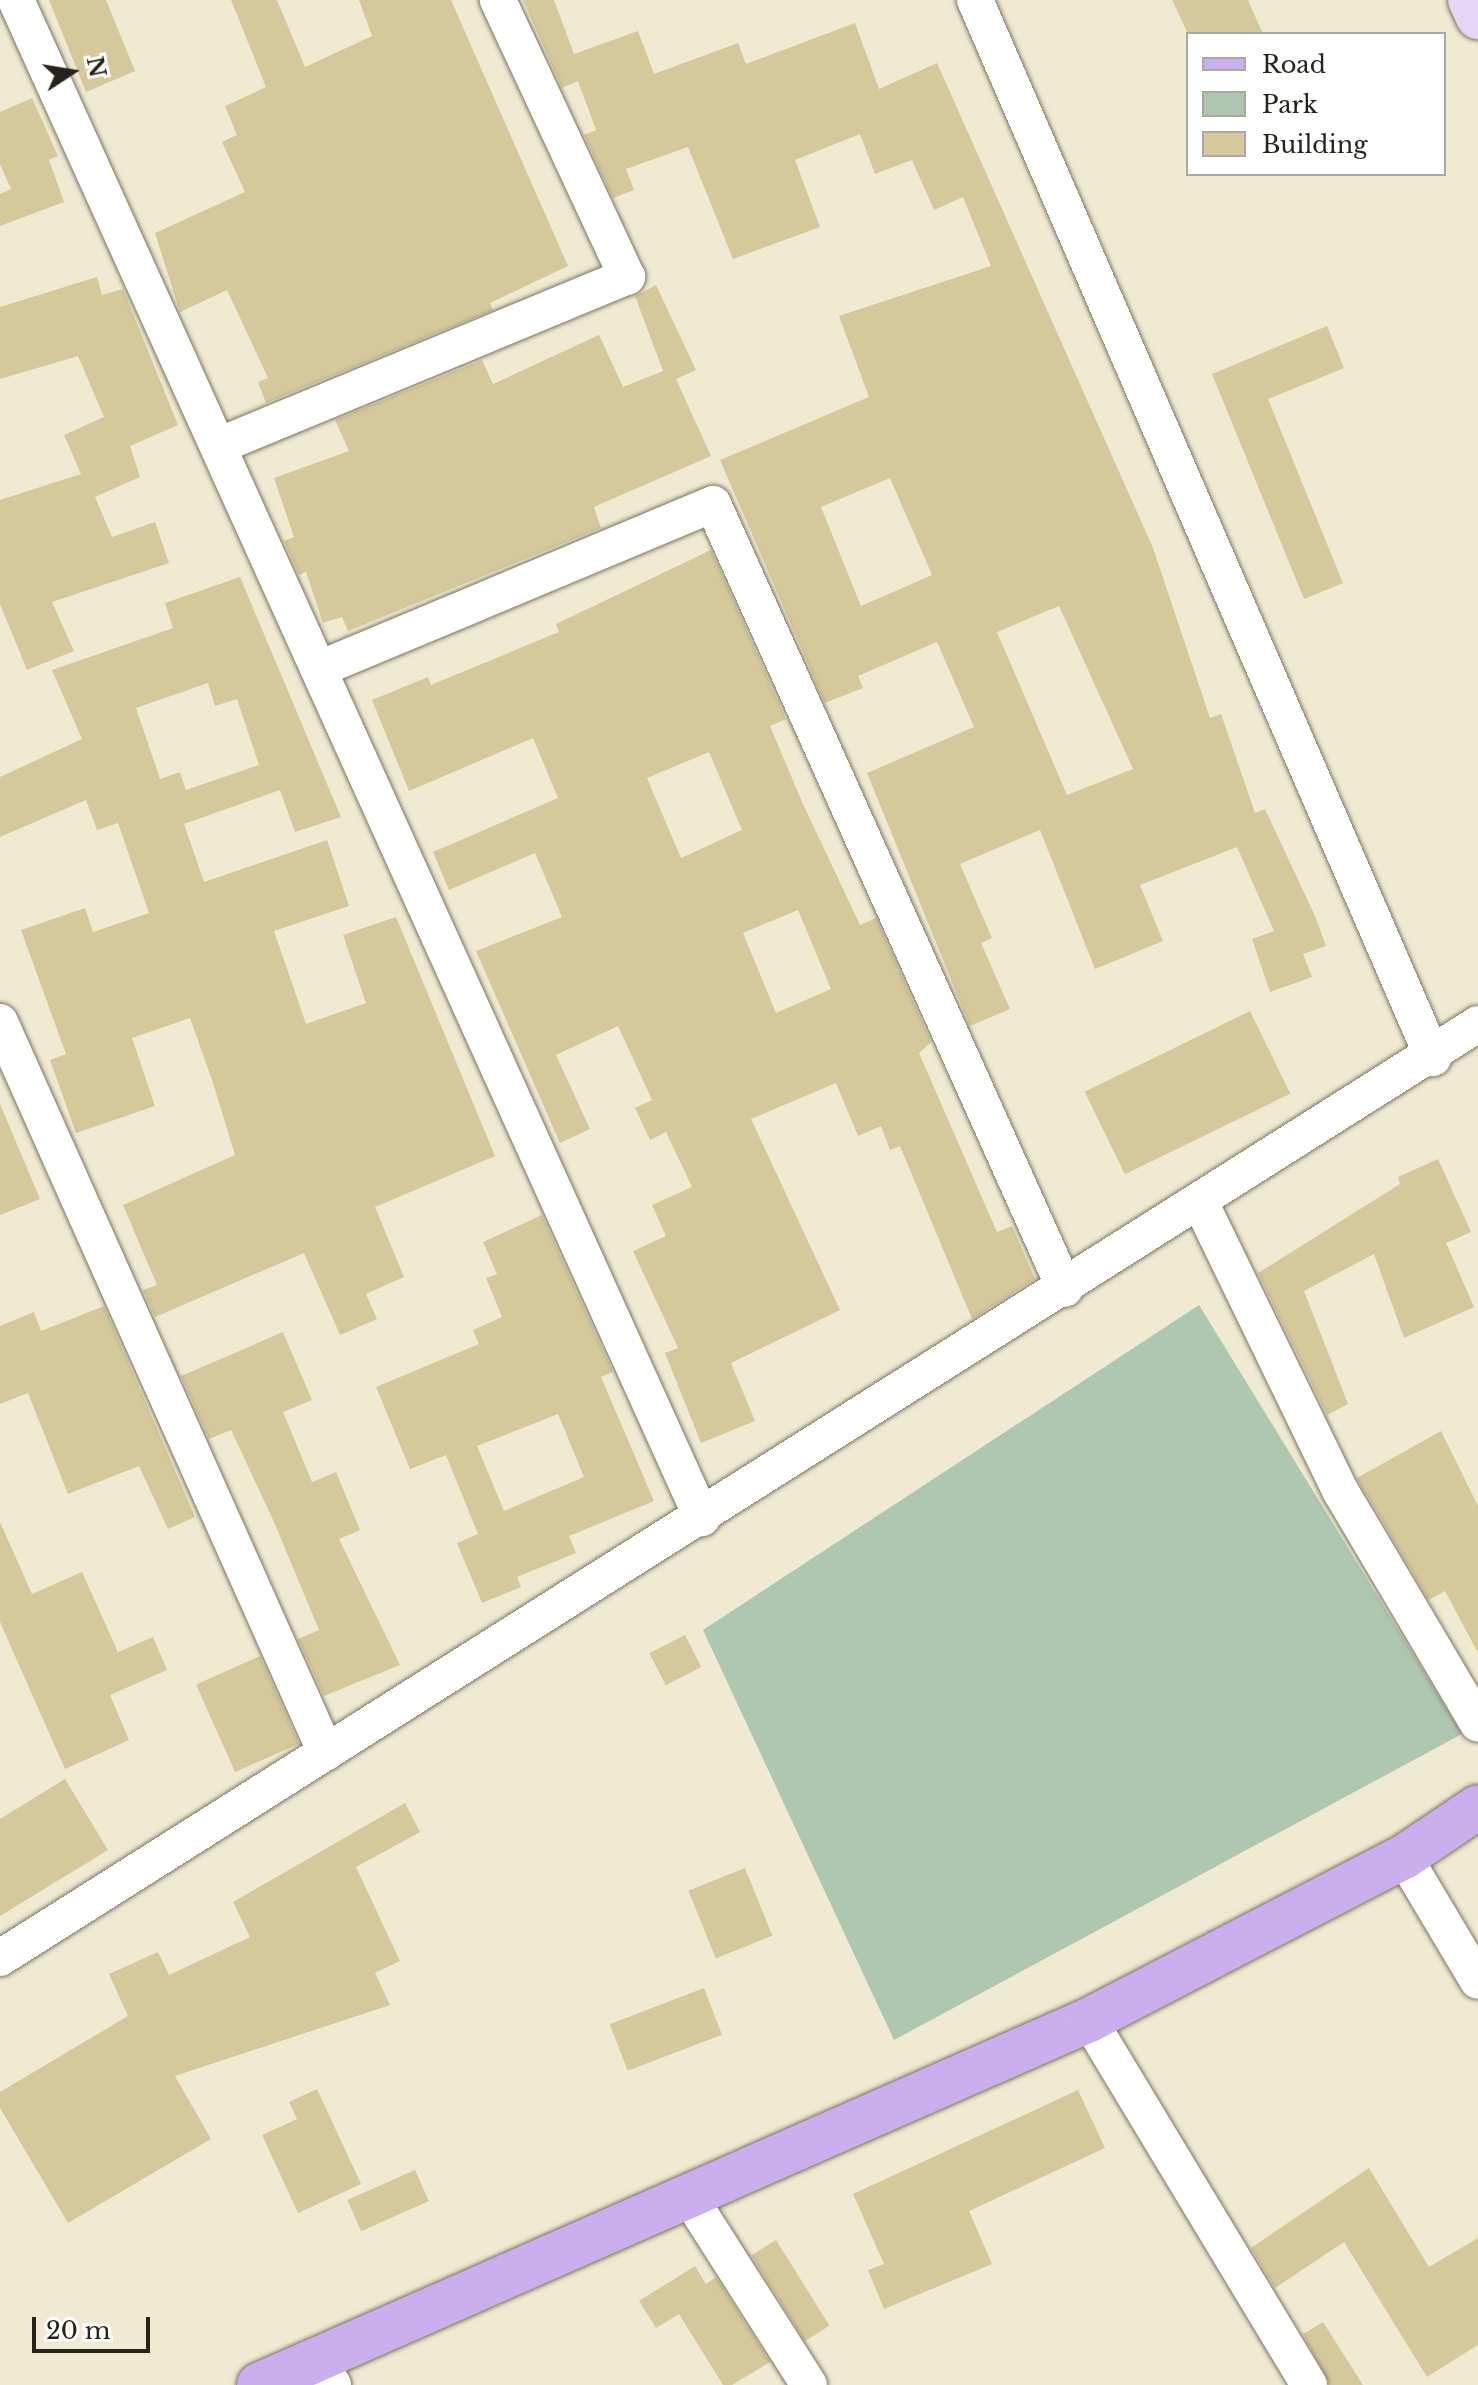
<!DOCTYPE html>
<html>
<head>
<meta charset="utf-8">
<style>
	body { margin:0 }
	#map { position:relative; width:1478px; height:2385px; overflow:hidden; background:#f1ead2; font-family:"Libre Baskerville",serif }
	div>[style] { position:absolute }
	.green>* { inset:0; background:#aec7b1 }
	.building>* { inset:0; background:#d5c89b; transform-origin:0 0 }
	.roads { filter:drop-shadow(0 0 2px #7a745f) drop-shadow(0 0 2px #7a745f) }
	.street>* { height:36px; margin:-18px; padding:0 18px; transform-origin:18px; border-radius:18px; background:#fff }
	.secondary>* { height:44px; margin:-22px; padding:0 22px; transform-origin:22px; border-radius:22px; background:#e5d6f6 }
	.primary>* { height:44px; margin:-22px; padding:0 22px; transform-origin:22px; border-radius:22px; background:#cbaeed }
	span { translate:-50% -50%; white-space:nowrap; text-align:center; line-height:1.15; -webkit-text-stroke:6px #fff; paint-order:stroke }
	.legend { position:absolute; left:1186px; top:32px; width:260px; height:144px; box-sizing:border-box; background:#fff; border:2px solid #a8a7a4; margin:0; padding:10px 14px; list-style:none; font-size:24px; color:#26231b }
	.legend li { display:flex; align-items:center; gap:16px; height:40px }
	.legend b { width:40px; border:2px solid #a8a7a4 }
	.north { position:absolute; left:32px; top:32px; width:80px; height:80px; -webkit-text-stroke:6px #fff; paint-order:stroke; rotate:78deg; font-size:22px; font-weight:700; line-height:32px; text-align:center; color:#26231b }
	.north::after { content:''; display:block; margin:auto; width:28px; height:36px; background:#26231b; clip-path:polygon(50% 0,100% 100%,50% 72%,0 100%) }
	.scale { position:absolute; left:32px; top:2317px; width:118px; height:36px; box-sizing:border-box; border:4px solid #26231b; border-top:0; padding-left:10px; font-size:24px; line-height:28px; white-space:nowrap; color:#26231b; -webkit-text-stroke:6px #fff; paint-order:stroke }
</style>
</head>
<body>
<div id="map">
	<div class="green">
		<i style="clip-path:polygon(1199px 1305px,1462px 1734px,894px 2040px,703px 1630px)"></i>
	</div>
	<div class="building">
		<i style="clip-path:polygon(49px 0,106px 0,135px 71px,86px 92px)"></i>
		<i style="clip-path:polygon(231px 0,277px 0,305px 67px,372px 36px,359px 0,451px 0,568px 266px,490px 303px,493px 310px,266px 403px,258px 382px,268px 378px,227px 290px,180px 312px,155px 233px,245px 192px,222px 142px,237px 135px,225px 106px,266px 87px)"></i>
		<i style="clip-path:polygon(evenodd,523px 0,554px 0,574px 54px,638px 31px,654px 74px,738px 43px,746px 64px,855px 23px,879px 89px,937px 63px,1153px 548px,1210px 718px,1221px 714px,1255px 813px,1265px 809px,1315px 916px,1326px 946px,1303px 954px,1312px 977px,1270px 992px,1252px 939px,1274px 931px,1237px 847px,1140px 885px,1163px 941px,1095px 969px,1040px 830px,960px 864px,992px 938px,981px 943px,1010px 1009px,970px 1026px,867px 773px,974px 727px,937px 642px,858px 676px,863px 688px,825px 703px,720px 460px,869px 397px,839px 316px,991px 266px,963px 197px,934px 210px,912px 160px,875px 174px,860px 134px,795px 160px,820px 227px,733px 259px,688px 147px,626px 169px,634px 190px,613px 198px,584px 135px,596px 130px,578px 81px,562px 88px,523px 0,890px 478px,932px 575px,861px 606px,821px 507px,890px 478px,523px 0,1059px 606px,1133px 769px,1067px 795px,997px 632px,1059px 606px)"></i>
		<i style="clip-path:polygon(1172px 0,1248px 0,1263px 34px,1188px 34px)"></i>
		<i style="clip-path:polygon(32px 98px,58px 156px,49px 160px,64px 202px,0 226px,0 194px,11px 189px,0 164px,0 112px)"></i>
		<i style="clip-path:polygon(97px 277px,102px 295px,123px 289px,178px 425px,130px 446px,140px 477px,95px 497px,112px 537px,155px 522px,169px 563px,52px 602px,74px 651px,27px 670px,0 604px,0 500px,81px 474px,64px 435px,104px 417px,78px 356px,0 379px,0 307px)"></i>
		<i style="clip-path:polygon(656px 285px,696px 370px,676px 379px,711px 456px,594px 507px,601px 528px,348px 631px,342px 617px,323px 623px,306px 572px,299px 575px,284px 541px,294px 537px,274px 478px,349px 451px,335px 420px,482px 360px,493px 384px,599px 335px,623px 387px,663px 371px,635px 296px)"></i>
		<i style="clip-path:polygon(1327px 326px,1344px 368px,1268px 399px,1343px 583px,1304px 599px,1212px 374px)"></i>
		<i style="clip-path:polygon(evenodd,711px 550px,786px 719px,770px 726px,803px 804px,860px 925px,876px 918px,931px 1042px,919px 1053px,997px 1232px,1012px 1226px,1035px 1279px,972px 1319px,900px 1146px,890px 1150px,881px 1126px,858px 1136px,836px 1083px,751px 1119px,840px 1310px,731px 1363px,755px 1421px,701px 1443px,665px 1353px,678px 1348px,633px 1251px,666px 1236px,652px 1205px,692px 1187px,666px 1132px,650px 1140px,635px 1108px,652px 1100px,618px 1026px,556px 1055px,590px 1129px,560px 1143px,476px 951px,562px 917px,535px 853px,449px 890px,433px 852px,558px 798px,533px 738px,409px 791px,372px 700px,428px 677px,431px 685px,559px 632px,556px 624px,711px 550px,709px 752px,742px 830px,681px 858px,647px 778px,709px 752px,711px 550px,798px 910px,831px 989px,776px 1013px,743px 933px,798px 910px)"></i>
		<i style="clip-path:polygon(evenodd,240px 577px,341px 817px,295px 832px,280px 790px,184px 824px,204px 882px,327px 840px,349px 906px,274px 931px,306px 1024px,366px 1003px,343px 935px,396px 917px,495px 1156px,375px 1207px,404px 1277px,366px 1294px,377px 1319px,340px 1335px,304px 1253px,155px 1317px,143px 1290px,157px 1285px,123px 1205px,235px 1155px,212px 1080px,190px 1018px,132px 1038px,155px 1106px,76px 1133px,50px 1060px,66px 1054px,21px 930px,85px 908px,93px 932px,149px 913px,118px 823px,97px 830px,86px 800px,0 837px,0 777px,82px 739px,52px 670px,173px 628px,165px 603px,240px 577px,208px 683px,215px 706px,237px 699px,259px 765px,186px 790px,180px 772px,160px 779px,136px 708px,208px 683px)"></i>
		<i style="left:1250px;top:1011px;width:92px;height:184px;rotate:64deg"></i>
		<i style="clip-path:polygon(0 1104px,40px 1199px,0 1215px)"></i>
		<i style="clip-path:polygon(1438px 1159px,1471px 1232px,1446px 1243px,1474px 1307px,1404px 1338px,1374px 1254px,1304px 1291px,1348px 1404px,1327px 1415px,1258px 1273px,1400px 1184px,1398px 1177px)"></i>
		<i style="clip-path:polygon(evenodd,542px 1215px,613px 1372px,601px 1377px,654px 1501px,569px 1536px,576px 1553px,517px 1577px,521px 1587px,482px 1603px,457px 1543px,478px 1534px,446px 1455px,410px 1469px,376px 1387px,479px 1344px,473px 1330px,502px 1317px,486px 1278px,497px 1274px,483px 1242px,542px 1215px,558px 1414px,584px 1477px,504px 1511px,477px 1446px,558px 1414px)"></i>
		<i style="clip-path:polygon(104px 1306px,195px 1517px,168px 1529px,139px 1466px,68px 1494px,28px 1393px,0 1404px,0 1326px,34px 1312px,41px 1331px)"></i>
		<i style="clip-path:polygon(283px 1332px,312px 1400px,283px 1412px,312px 1482px,336px 1472px,360px 1530px,339px 1539px,400px 1665px,324px 1696px,298px 1639px,319px 1630px,274px 1522px,231px 1430px,209px 1439px,181px 1376px)"></i>
		<i style="clip-path:polygon(1441px 1431px,1478px 1506px,1478px 1653px,1445px 1591px,1429px 1600px,1357px 1478px)"></i>
		<i style="clip-path:polygon(0 1522px,32px 1594px,82px 1572px,118px 1652px,153px 1637px,167px 1670px,110px 1695px,129px 1740px,65px 1769px,0 1622px)"></i>
		<i style="left:685px;top:1635px;width:36px;height:40px;rotate:63deg"></i>
		<i style="left:260px;top:1656px;width:96px;height:70px;rotate:66deg"></i>
		<i style="clip-path:polygon(65px 1779px,108px 1850px,0 1916px,0 1819px)"></i>
		<i style="clip-path:polygon(405px 1803px,420px 1832px,356px 1867px,400px 1961px,375px 1973px,390px 2005px,175px 2076px,211px 2139px,68px 2223px,0 2108px,0 2092px,128px 2016px,109px 1974px,158px 1952px,169px 1975px,250px 1937px,233px 1902px)"></i>
		<i style="left:745px;top:1868px;width:73px;height:61px;rotate:68deg"></i>
		<i style="left:704px;top:1988px;width:50px;height:101px;rotate:69deg"></i>
		<i style="clip-path:polygon(317px 2089px,361px 2184px,298px 2213px,262px 2135px,297px 2119px,289px 2102px)"></i>
		<i style="clip-path:polygon(1078px 2090px,1105px 2148px,969px 2211px,992px 2264px,884px 2309px,868px 2270px,884px 2264px,853px 2194px)"></i>
		<i style="clip-path:polygon(1369px 2168px,1429px 2267px,1478px 2238px,1478px 2345px,1427px 2377px,1344px 2242px,1275px 2288px,1251px 2248px)"></i>
		<i style="left:415px;top:2170px;width:34px;height:74px;rotate:66deg"></i>
		<i style="left:776px;top:2240px;width:101px;height:29px;rotate:58deg"></i>
		<i style="clip-path:polygon(695px 2266px,706px 2284px,716px 2277px,770px 2362px,732px 2385px,723px 2385px,679px 2314px,656px 2328px,639px 2301px)"></i>
		<i style="clip-path:polygon(1323px 2322px,1363px 2385px,1330px 2385px,1303px 2334px)"></i>
	</div>
	<div class="roads">
		<div class="street">
			<i style="left:16px;top:0;width:1666px;rotate:65.68deg"></i>
			<i style="left:975px;top:0;width:1153px;rotate:66.59deg"></i>
			<i style="left:218px;top:446px;width:443px;rotate:-22.5deg"></i>
			<i style="left:627px;top:277px;width:306px;rotate:-115deg"></i>
			<i style="left:319px;top:669px;width:427px;rotate:-22.7deg"></i>
			<i style="left:713px;top:504px;width:860px;rotate:65.85deg"></i>
			<i style="left:0;top:1022px;width:800px;rotate:65.96deg"></i>
			<i style="left:1201px;top:1204px;width:320px;rotate:64.1deg"></i>
			<i style="left:1341px;top:1492px;width:269px;rotate:59.4deg"></i>
			<i style="left:1404px;top:1857px;width:144px;rotate:59.2deg"></i>
			<i style="left:0;top:1958px;width:1748px;rotate:-32.29deg"></i>
			<i style="left:1089px;top:2020px;width:426px;rotate:58.9deg"></i>
			<i style="left:688px;top:2195px;width:225px;rotate:57.5deg"></i>
			<i style="left:315px;top:2356px;width:34px;rotate:58deg"></i>
		</div>
		<div class="secondary">
			<i style="left:1470px;top:0;width:19px;rotate:65deg"></i>
		</div>
		<div class="primary">
			<i style="left:259px;top:2385px;width:907px;rotate:-23.74deg"></i>
			<i style="left:1089px;top:2020px;width:355px;rotate:-27.4deg"></i>
			<i style="left:1404px;top:1857px;width:89px;rotate:-34deg"></i>
		</div>
	</div>
	<ul class="legend">
	<li><b style="height:10px;background:#cbaeed"></b>Road</li>
	<li><b style="height:22px;background:#aec7b1"></b>Park</li>
	<li><b style="height:22px;background:#d5c89b"></b>Building</li>
	</ul>
	<div class="north">N</div>
	<div class="scale">20 m</div>
</div>
</body>
</html>
